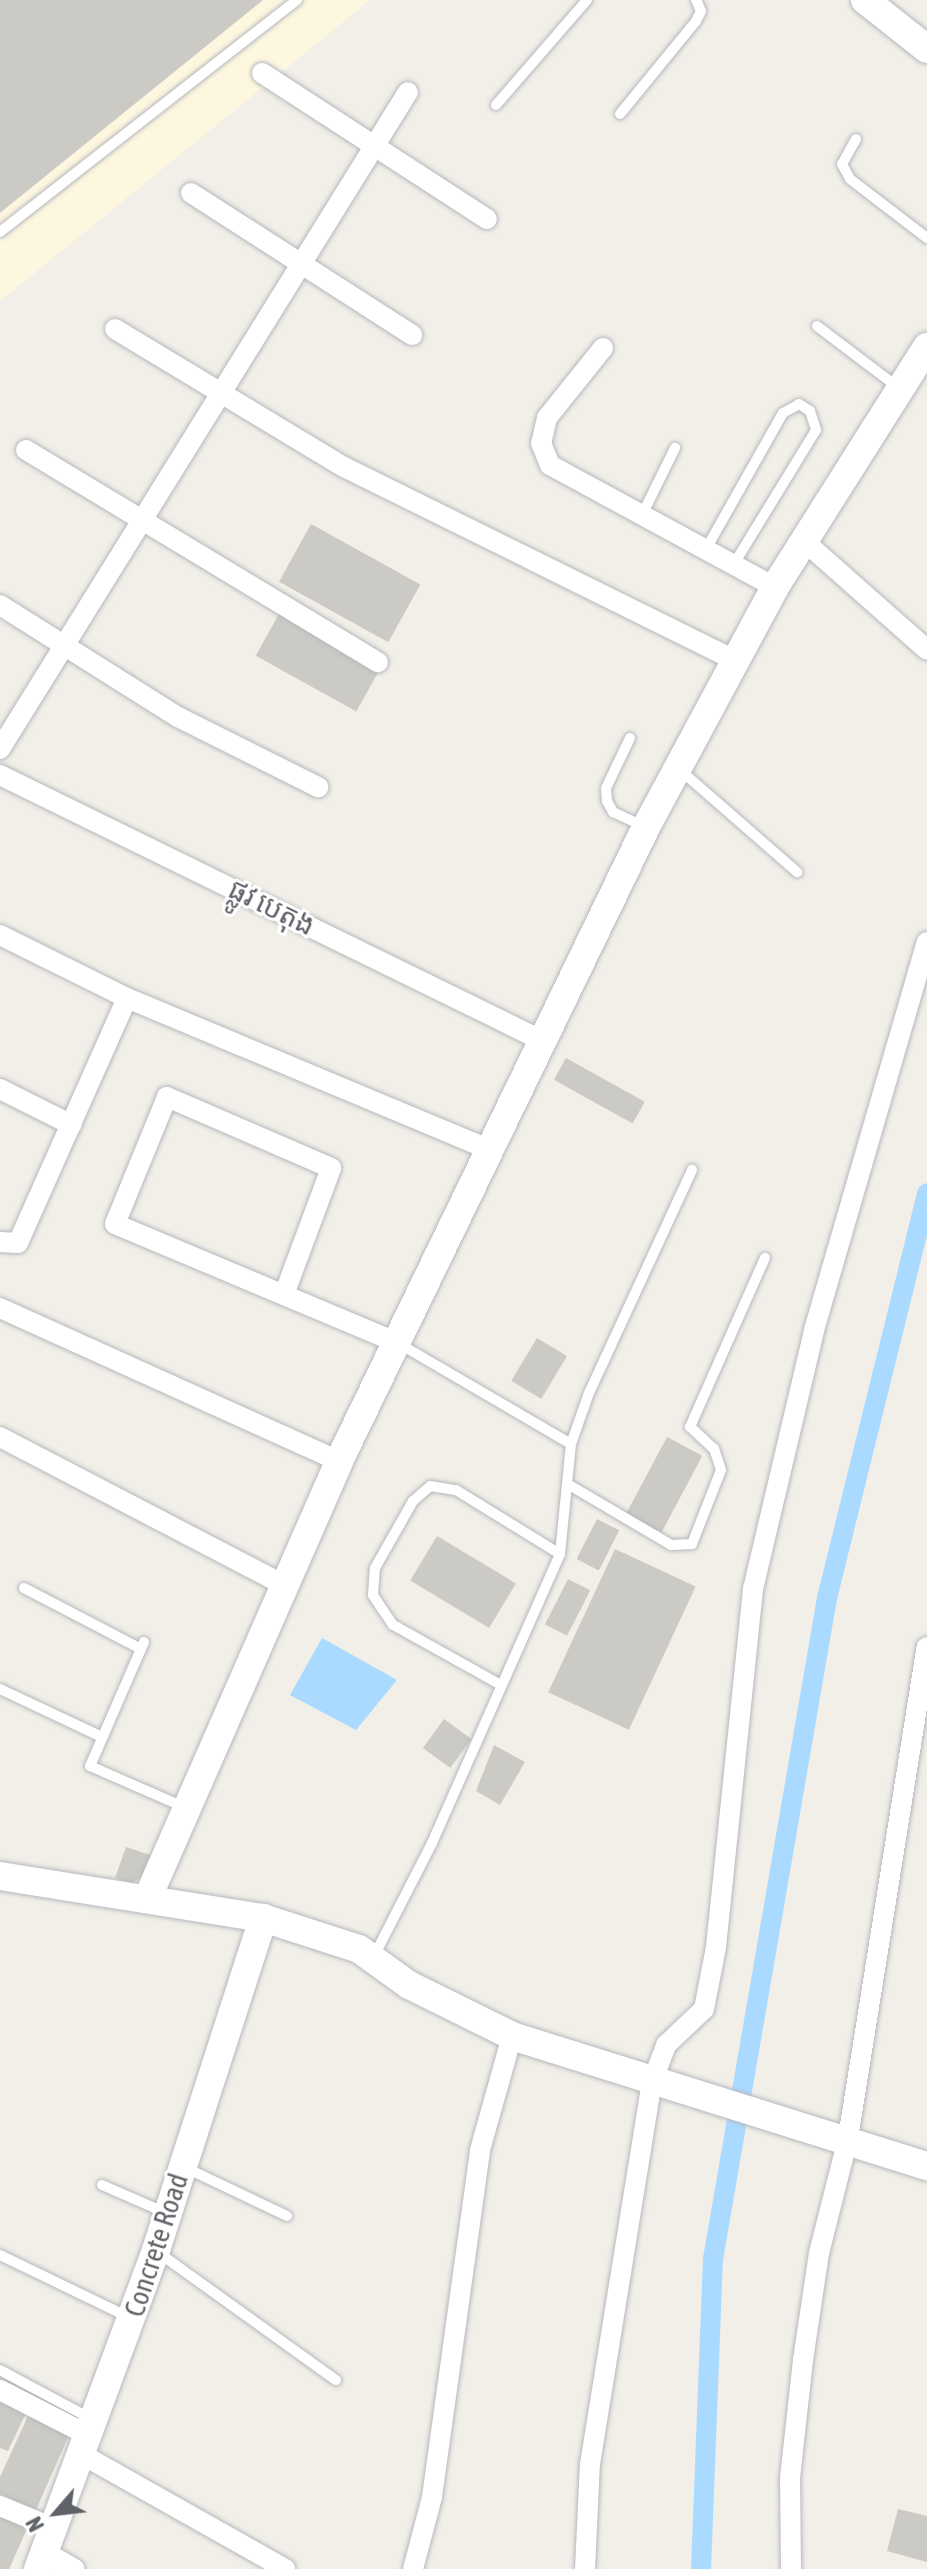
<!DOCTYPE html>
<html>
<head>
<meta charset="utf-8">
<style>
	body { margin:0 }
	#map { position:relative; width:927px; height:2569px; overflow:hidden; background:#f1efe8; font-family:"Asap Condensed","Noto Sans Khmer",sans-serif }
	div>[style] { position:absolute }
	.commercial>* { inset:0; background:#fef7e0 }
	.water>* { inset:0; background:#aadaff }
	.canal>* { height:20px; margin:-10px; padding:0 10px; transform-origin:10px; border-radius:10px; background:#aadaff }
	.building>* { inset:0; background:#cccac5; transform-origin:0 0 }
	.roads { filter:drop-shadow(0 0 2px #b5b8bc) drop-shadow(0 0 2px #b5b8bc) }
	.lane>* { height:10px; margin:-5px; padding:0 5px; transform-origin:5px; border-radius:5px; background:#fff }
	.street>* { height:20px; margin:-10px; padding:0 10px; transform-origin:10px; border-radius:10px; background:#fff }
	.secondary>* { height:28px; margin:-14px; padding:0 14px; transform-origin:14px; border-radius:14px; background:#fff }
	span { translate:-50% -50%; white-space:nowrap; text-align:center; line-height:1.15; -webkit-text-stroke:6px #fff; paint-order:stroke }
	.street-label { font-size:28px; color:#5f6368 }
	.north { position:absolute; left:16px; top:2473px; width:80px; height:80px; -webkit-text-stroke:6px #fff; paint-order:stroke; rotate:242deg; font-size:22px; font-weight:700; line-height:32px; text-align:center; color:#5f6368 }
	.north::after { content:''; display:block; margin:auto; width:28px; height:36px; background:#5f6368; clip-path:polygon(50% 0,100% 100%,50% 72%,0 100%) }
</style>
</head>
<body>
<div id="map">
	<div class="commercial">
		<i style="clip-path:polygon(0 0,370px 0,0 301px)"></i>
	</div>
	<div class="water">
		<i style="clip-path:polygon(322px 1638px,397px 1680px,356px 1730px,290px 1695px)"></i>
	</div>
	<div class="canal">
		<i style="left:701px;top:2569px;width:310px;rotate:-87.8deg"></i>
		<i style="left:713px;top:2259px;width:671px;rotate:-80.21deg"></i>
		<i style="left:827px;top:1598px;width:417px;rotate:-76.1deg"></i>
	</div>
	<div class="building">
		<i style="clip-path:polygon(0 0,263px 0,0 213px)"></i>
		<i style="left:311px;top:524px;width:125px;height:66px;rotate:29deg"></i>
		<i style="left:280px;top:612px;width:115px;height:50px;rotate:29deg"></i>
		<i style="left:566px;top:1058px;width:90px;height:25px;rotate:29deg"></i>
		<i style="left:537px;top:1338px;width:35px;height:50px;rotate:31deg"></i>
		<i style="left:667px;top:1437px;width:40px;height:87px;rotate:28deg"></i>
		<i style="left:597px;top:1519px;width:25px;height:45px;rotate:27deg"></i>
		<i style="left:437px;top:1536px;width:92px;height:52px;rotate:31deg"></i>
		<i style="left:615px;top:1549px;width:89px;height:158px;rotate:25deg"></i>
		<i style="left:568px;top:1579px;width:25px;height:51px;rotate:27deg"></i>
		<i style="left:444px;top:1719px;width:34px;height:36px;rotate:36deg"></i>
		<i style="clip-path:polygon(494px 1745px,525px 1762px,500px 1805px,476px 1791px)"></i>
		<i style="clip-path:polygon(126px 1847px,150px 1855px,142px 1877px,131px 1883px,115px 1878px)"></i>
		<i style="clip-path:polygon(0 2401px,26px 2413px,8px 2451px,0 2448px)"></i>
		<i style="clip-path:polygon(28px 2416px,69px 2435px,36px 2510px,0 2494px,0 2477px)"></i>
		<i style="clip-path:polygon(898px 2509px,927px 2516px,927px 2562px,887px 2551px)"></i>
		<i style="clip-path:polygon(0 2516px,27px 2529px,9px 2569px,0 2569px)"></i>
	</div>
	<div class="roads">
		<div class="lane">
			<i style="left:496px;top:105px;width:139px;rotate:-49.1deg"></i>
			<i style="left:620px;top:114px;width:120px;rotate:-50.7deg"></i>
			<i style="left:696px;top:21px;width:11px;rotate:-63deg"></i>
			<i style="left:701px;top:11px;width:12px;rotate:-114deg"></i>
			<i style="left:856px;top:139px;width:29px;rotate:119deg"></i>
			<i style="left:842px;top:164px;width:17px;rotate:62deg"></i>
			<i style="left:850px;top:179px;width:97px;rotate:37.5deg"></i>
			<i style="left:0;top:232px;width:377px;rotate:-38deg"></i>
			<i style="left:817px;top:326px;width:103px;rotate:37.1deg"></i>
			<i style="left:642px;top:515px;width:75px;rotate:-63.8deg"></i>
			<i style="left:706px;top:549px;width:156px;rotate:-60.5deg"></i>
			<i style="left:783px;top:413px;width:18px;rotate:-29deg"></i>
			<i style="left:799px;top:404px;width:13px;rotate:32deg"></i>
			<i style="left:810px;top:411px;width:20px;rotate:72deg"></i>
			<i style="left:816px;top:430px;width:157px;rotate:121.5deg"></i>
			<i style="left:630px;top:738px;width:55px;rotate:115.6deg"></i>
			<i style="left:606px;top:788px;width:13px;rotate:86deg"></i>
			<i style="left:607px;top:801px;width:13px;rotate:61deg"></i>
			<i style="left:613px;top:812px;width:33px;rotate:25deg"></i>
			<i style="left:679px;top:769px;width:157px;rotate:41.1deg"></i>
			<i style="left:398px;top:1343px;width:200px;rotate:30.3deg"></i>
			<i style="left:571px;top:1486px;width:116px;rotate:30.5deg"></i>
			<i style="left:671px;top:1545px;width:21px;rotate:-3deg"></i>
			<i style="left:692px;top:1544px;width:79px;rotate:-68.6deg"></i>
			<i style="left:721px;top:1470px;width:22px;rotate:-108deg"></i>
			<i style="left:714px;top:1449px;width:33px;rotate:-137deg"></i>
			<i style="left:690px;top:1427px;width:185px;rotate:-66.1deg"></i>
			<i style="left:24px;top:1588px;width:132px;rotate:27.5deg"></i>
			<i style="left:144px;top:1642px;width:135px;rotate:113.5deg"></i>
			<i style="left:90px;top:1766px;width:103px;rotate:23.6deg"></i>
			<i style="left:501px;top:1685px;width:124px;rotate:-150.9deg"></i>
			<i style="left:393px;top:1625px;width:36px;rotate:-124deg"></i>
			<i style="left:373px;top:1595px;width:27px;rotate:-86deg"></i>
			<i style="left:375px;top:1568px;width:77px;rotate:-60.4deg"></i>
			<i style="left:413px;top:1501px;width:23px;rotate:-41deg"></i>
			<i style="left:430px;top:1486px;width:26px;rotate:9deg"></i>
			<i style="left:456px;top:1490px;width:122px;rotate:31.6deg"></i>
			<i style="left:0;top:1689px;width:113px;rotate:25.2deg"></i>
			<i style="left:374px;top:1956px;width:127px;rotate:-62.8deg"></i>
			<i style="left:432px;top:1843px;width:316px;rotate:-66.1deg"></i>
			<i style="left:560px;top:1554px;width:111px;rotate:-84.3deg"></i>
			<i style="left:571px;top:1444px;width:54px;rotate:-70.6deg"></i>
			<i style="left:589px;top:1393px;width:246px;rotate:-65.2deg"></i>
			<i style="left:184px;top:2167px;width:114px;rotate:25.4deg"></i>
			<i style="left:102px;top:2185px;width:70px;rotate:23.6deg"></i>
			<i style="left:159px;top:2253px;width:218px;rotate:35.7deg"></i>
			<i style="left:0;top:2255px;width:142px;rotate:25.8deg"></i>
			<i style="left:0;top:2370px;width:102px;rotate:28.1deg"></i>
		</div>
		<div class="street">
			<i style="left:262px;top:73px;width:268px;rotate:33deg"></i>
			<i style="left:191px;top:193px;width:263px;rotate:32.7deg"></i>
			<i style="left:115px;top:329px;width:267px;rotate:31.1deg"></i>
			<i style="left:344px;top:467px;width:436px;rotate:26.3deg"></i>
			<i style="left:603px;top:348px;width:90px;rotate:128.7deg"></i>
			<i style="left:547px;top:418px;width:26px;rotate:103deg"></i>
			<i style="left:541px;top:443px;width:24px;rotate:68deg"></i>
			<i style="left:550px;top:465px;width:256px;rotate:28.5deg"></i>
			<i style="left:26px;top:450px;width:411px;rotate:31.1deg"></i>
			<i style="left:804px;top:541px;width:164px;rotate:41.5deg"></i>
			<i style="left:0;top:605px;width:210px;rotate:32.2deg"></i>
			<i style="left:178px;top:717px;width:157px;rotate:26.6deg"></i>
			<i style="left:0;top:749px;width:773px;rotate:-58.16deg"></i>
			<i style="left:0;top:775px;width:605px;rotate:26.1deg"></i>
			<i style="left:0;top:935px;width:142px;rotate:26.4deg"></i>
			<i style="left:127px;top:998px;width:394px;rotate:22.7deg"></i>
			<i style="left:0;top:1089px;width:80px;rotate:26.6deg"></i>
			<i style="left:0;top:1242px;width:18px;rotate:3deg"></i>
			<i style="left:18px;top:1243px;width:268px;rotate:-66deg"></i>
			<i style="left:285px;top:1292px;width:132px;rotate:-69.6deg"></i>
			<i style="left:331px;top:1168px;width:179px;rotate:-156.6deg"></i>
			<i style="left:167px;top:1097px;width:137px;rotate:112.3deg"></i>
			<i style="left:115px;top:1224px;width:307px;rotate:22.8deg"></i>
			<i style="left:0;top:1308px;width:372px;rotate:24.3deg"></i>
			<i style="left:0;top:1437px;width:320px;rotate:27.5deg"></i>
			<i style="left:0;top:2390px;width:101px;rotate:27.1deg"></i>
			<i style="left:83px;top:2455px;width:232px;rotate:29.4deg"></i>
			<i style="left:0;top:2506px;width:58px;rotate:22.2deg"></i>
			<i style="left:45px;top:2552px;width:34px;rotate:30deg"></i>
			<i style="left:413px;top:2569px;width:74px;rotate:-75.2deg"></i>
			<i style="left:432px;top:2497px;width:350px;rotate:-82.1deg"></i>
			<i style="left:480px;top:2150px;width:118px;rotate:-74.3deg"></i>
			<i style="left:585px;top:2569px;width:105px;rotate:-87.3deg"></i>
			<i style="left:590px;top:2464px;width:387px;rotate:-80.8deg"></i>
			<i style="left:652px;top:2082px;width:40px;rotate:-69deg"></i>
			<i style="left:666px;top:2045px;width:52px;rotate:-43.5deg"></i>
			<i style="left:704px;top:2009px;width:63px;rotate:-79deg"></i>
			<i style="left:716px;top:1947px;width:360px;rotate:-84.1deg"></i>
			<i style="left:753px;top:1589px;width:266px;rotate:-76.7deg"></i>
			<i style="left:814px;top:1330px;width:404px;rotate:-73.8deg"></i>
			<i style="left:791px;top:2569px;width:91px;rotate:-90.6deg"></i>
			<i style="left:790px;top:2478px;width:119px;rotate:-83.7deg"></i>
			<i style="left:803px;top:2360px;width:108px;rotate:-81.5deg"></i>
			<i style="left:819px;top:2253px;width:119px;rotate:-75.8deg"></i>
			<i style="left:848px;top:2138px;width:497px;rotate:-80.9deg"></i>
		</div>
		<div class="secondary">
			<i style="left:865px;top:0;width:79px;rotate:38.3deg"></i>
			<i style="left:0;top:1876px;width:266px;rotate:9.1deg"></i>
			<i style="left:263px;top:1918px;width:101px;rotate:17.9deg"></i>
			<i style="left:359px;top:1949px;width:62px;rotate:35.8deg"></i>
			<i style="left:409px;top:1985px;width:115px;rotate:26.3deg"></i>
			<i style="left:512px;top:2036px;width:435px;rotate:17.4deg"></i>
			<i style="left:148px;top:1897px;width:476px;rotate:-66.3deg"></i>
			<i style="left:339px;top:1461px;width:704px;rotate:-64.16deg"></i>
			<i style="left:646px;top:827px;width:272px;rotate:-61.7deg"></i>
			<i style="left:775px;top:587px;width:284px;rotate:-57.7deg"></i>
			<i style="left:38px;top:2569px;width:340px;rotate:-69.7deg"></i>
			<i style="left:156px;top:2250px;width:349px;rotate:-72.1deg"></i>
		</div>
	</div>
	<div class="street-label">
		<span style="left:272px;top:907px;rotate:26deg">ផ្លូវ បេតុង</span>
		<span style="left:156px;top:2245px;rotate:-72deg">Concrete Road</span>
	</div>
	<div class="north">N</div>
</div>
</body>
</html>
